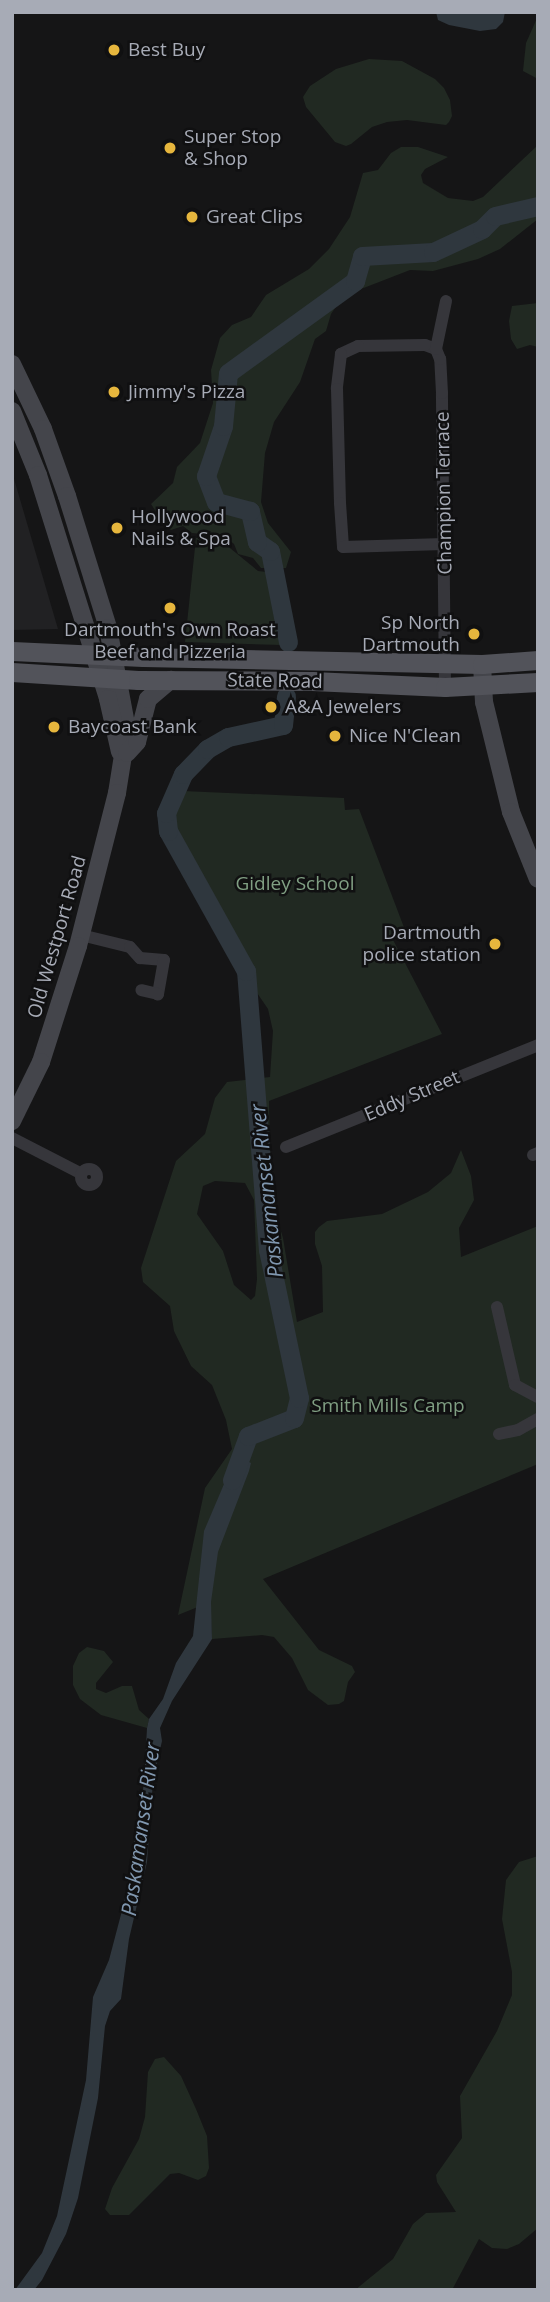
<!DOCTYPE html>
<html>
<head>
<meta charset="utf-8">
<style>
	body { margin:0 }
	#map { position:relative; width:550px; height:2302px; overflow:hidden; background:#151516; font-family:"Open Sans",sans-serif }
	div>[style] { position:absolute }
	.built>* { inset:0; background:#212123 }
	.green>* { inset:0; background:#212922 }
	.water>* { inset:0; background:#2f373e }
	.river>* { height:19px; margin:-9.5px; padding:0 9.5px; transform-origin:9.5px; border-radius:9.5px; background:#2f373e }
	.street>* { height:12px; margin:-6px; padding:0 6px; transform-origin:6px; border-radius:6px; background:#36363b }
	.street>.ring { margin:-6px; padding:0; box-sizing:content-box; background:none; border:12px solid #36363b; border-radius:50% }
	.secondary>* { height:18px; margin:-9px; padding:0 9px; transform-origin:9px; border-radius:9px; background:#44454b }
	.primary>* { height:19px; margin:-9.5px; padding:0 9.5px; transform-origin:9.5px; border-radius:9.5px; background:#52535a }
	.dots>* { width:19px; height:19px; translate:-50% -50%; box-sizing:border-box; border:4px solid #101011; border-radius:50% }
	span { translate:-50% -50%; white-space:nowrap; text-align:center; line-height:1.15; -webkit-text-stroke:5px #101011; paint-order:stroke }
	.poi-label { font-size:19px; color:#a7abb6 }
	.left { translate:0 -50%; text-align:left }
	.right { translate:-100% -50%; text-align:right }
	.street-label { font-size:19px; color:#a7abb6 }
	.park-label { font-size:19px; color:#809f83 }
	.water-label { font-size:21px; color:#8097af; font-style:italic }
	.frame { position:absolute; inset:0; border:14px solid #a7abb6; pointer-events:none }
</style>
</head>
<body>
<div id="map">
	<div class="built">
		<i style="clip-path:polygon(12px 472px,58px 629px,12px 630px)"></i>
	</div>
	<div class="green">
		<i style="clip-path:polygon(538px 16px,538px 79px,523px 71px,526px 43px)"></i>
		<i style="clip-path:polygon(369px 59px,402px 61px,435px 79px,444px 88px,450px 100px,452px 116px,449px 122px,446px 125px,407px 120px,387px 122px,372px 127px,351px 144px,346px 146px,335px 142px,306px 107px,303px 97px,310px 86px,336px 69px)"></i>
		<i style="clip-path:polygon(538px 145px,538px 219px,500px 249px,478px 259px,433px 271px,410px 270px,343px 296px,331px 314px,326px 331px,315px 339px,300px 382px,274px 422px,265px 453px,261px 502px,268px 523px,291px 552px,286px 568px,261px 568px,253px 558px,238px 554px,234px 544px,224px 536px,192px 533px,183px 526px,171px 530px,164px 524px,151px 504px,173px 483px,177px 467px,200px 443px,213px 403px,211px 370px,220px 338px,232px 325px,251px 317px,266px 295px,309px 269px,329px 249px,350px 217px,363px 173px,378px 170px,391px 153px,401px 147px,418px 147px,448px 157px,425px 169px,421px 175px,423px 183px,448px 198px,473px 201px,483px 197px)"></i>
		<i style="clip-path:polygon(538px 303px,538px 347px,530px 345px,517px 349px,511px 339px,509px 321px,512px 306px)"></i>
		<i style="clip-path:polygon(203px 537px,225px 544px,258px 571px,275px 573px,271px 580px,282px 645px,185px 642px,196px 538px)"></i>
		<i style="clip-path:polygon(evenodd,183px 791px,344px 798px,345px 810px,359px 809px,405px 930px,391px 936px,442px 1034px,269px 1101px,270px 1150px,277px 1218px,283px 1238px,297px 1322px,323px 1312px,322px 1266px,315px 1244px,315px 1232px,319px 1227px,327px 1221px,382px 1214px,428px 1192px,451px 1173px,461px 1150px,471px 1176px,474px 1200px,459px 1228px,461px 1257px,538px 1226px,538px 1464px,263px 1579px,319px 1650px,352px 1666px,355px 1672px,348px 1682px,344px 1701px,339px 1704px,328px 1705px,308px 1690px,292px 1658px,274px 1637px,262px 1635px,212px 1639px,210px 1602px,178px 1615px,205px 1488px,232px 1449px,226px 1420px,212px 1385px,191px 1366px,174px 1331px,170px 1306px,143px 1282px,141px 1268px,176px 1161px,205px 1134px,215px 1098px,227px 1082px,270px 1077px,273px 1031px,268px 1009px,242px 971px,172px 823px,172px 813px,183px 791px,215px 1181px,245px 1183px,254px 1200px,257px 1279px,255px 1296px,251px 1300px,234px 1285px,223px 1251px,197px 1214px,203px 1186px,215px 1181px)"></i>
		<i style="clip-path:polygon(87px 1647px,104px 1651px,113px 1662px,96px 1683px,96px 1689px,106px 1693px,122px 1686px,132px 1686px,139px 1710px,149px 1719px,147px 1728px,101px 1715px,80px 1699px,73px 1685px,73px 1666px,79px 1653px)"></i>
		<i style="clip-path:polygon(538px 1856px,538px 2228px,519px 2244px,507px 2249px,492px 2248px,479px 2239px,452px 2290px,355px 2290px,393px 2259px,413px 2224px,426px 2213px,456px 2212px,437px 2182px,436px 2175px,462px 2138px,460px 2096px,497px 2031px,512px 1995px,512px 1972px,502px 1919px,506px 1880px,519px 1862px)"></i>
		<i style="clip-path:polygon(164px 2057px,181px 2076px,196px 2109px,207px 2136px,209px 2168px,206px 2176px,198px 2180px,179px 2173px,170px 2174px,129px 2215px,110px 2215px,105px 2209px,112px 2188px,139px 2139px,145px 2117px,148px 2072px,155px 2059px)"></i>
	</div>
	<div class="water">
		<i style="clip-path:polygon(436px 12px,505px 12px,503px 22px,496px 29px,480px 31px,449px 25px,438px 20px)"></i>
		<i style="clip-path:polygon(233px 1454px,251px 1463px,249px 1471px,218px 1552px,211px 1602px,212px 1639px,172px 1701px,160px 1728px,162px 1741px,153px 1781px,147px 1862px,129px 1939px,121px 1999px,110px 2011px,105px 2026px,98px 2098px,78px 2198px,66px 2234px,42px 2280px,34px 2290px,15px 2290px,42px 2253px,57px 2216px,86px 2080px,93px 1997px,109px 1960px,124px 1903px,144px 1783px,147px 1728px,149px 1719px,163px 1699px,176px 1663px,193px 1636px,204px 1531px,230px 1470px)"></i>
	</div>
	<div class="river">
		<i style="left:288px;top:642px;width:93px;rotate:-101.2deg"></i>
		<i style="left:270px;top:551px;width:16px;rotate:-145deg"></i>
		<i style="left:257px;top:542px;width:32px;rotate:-103deg"></i>
		<i style="left:250px;top:511px;width:35px;rotate:-165deg"></i>
		<i style="left:216px;top:502px;width:28px;rotate:-111deg"></i>
		<i style="left:206px;top:476px;width:53px;rotate:-71.2deg"></i>
		<i style="left:223px;top:426px;width:53px;rotate:-84.6deg"></i>
		<i style="left:228px;top:373px;width:157px;rotate:-35.9deg"></i>
		<i style="left:355px;top:281px;width:26px;rotate:-74deg"></i>
		<i style="left:362px;top:256px;width:71px;rotate:-3.2deg"></i>
		<i style="left:433px;top:252px;width:54px;rotate:-25.1deg"></i>
		<i style="left:482px;top:229px;width:18px;rotate:-45deg"></i>
		<i style="left:495px;top:216px;width:44px;rotate:-13.1deg"></i>
		<i style="left:232px;top:1480px;width:47px;rotate:-70deg"></i>
		<i style="left:248px;top:1436px;width:49px;rotate:-21.4deg"></i>
		<i style="left:294px;top:1418px;width:21px;rotate:-76deg"></i>
		<i style="left:299px;top:1398px;width:151px;rotate:-101.8deg"></i>
		<i style="left:268px;top:1250px;width:280px;rotate:-94.5deg"></i>
		<i style="left:246px;top:971px;width:160px;rotate:-119.1deg"></i>
		<i style="left:168px;top:831px;width:18px;rotate:-96deg"></i>
		<i style="left:166px;top:813px;width:43px;rotate:-66.4deg"></i>
		<i style="left:183px;top:774px;width:35px;rotate:-46deg"></i>
		<i style="left:207px;top:749px;width:24px;rotate:-30deg"></i>
		<i style="left:228px;top:737px;width:56px;rotate:-12.3deg"></i>
		<i style="left:283px;top:725px;width:29px;rotate:-84deg"></i>
	</div>
	<div class="street">
		<i style="left:436px;top:349px;width:12px;rotate:-160deg"></i>
		<i style="left:425px;top:345px;width:67px;rotate:179.1deg"></i>
		<i style="left:358px;top:346px;width:19px;rotate:155deg"></i>
		<i style="left:341px;top:354px;width:35px;rotate:97deg"></i>
		<i style="left:337px;top:389px;width:114px;rotate:88.5deg"></i>
		<i style="left:340px;top:503px;width:44px;rotate:86.1deg"></i>
		<i style="left:343px;top:547px;width:101px;rotate:-1.7deg"></i>
		<i style="left:445px;top:687px;width:294px;rotate:-90.6deg"></i>
		<i style="left:442px;top:393px;width:34px;rotate:-93deg"></i>
		<i style="left:440px;top:359px;width:11px;rotate:-112deg"></i>
		<i style="left:436px;top:349px;width:49px;rotate:-78.2deg"></i>
		<i style="left:81px;top:935px;width:50px;rotate:13.8deg"></i>
		<i style="left:130px;top:947px;width:15px;rotate:48deg"></i>
		<i style="left:140px;top:958px;width:24px;rotate:5deg"></i>
		<i style="left:164px;top:960px;width:35px;rotate:100deg"></i>
		<i style="left:158px;top:994px;width:17px;rotate:-167deg"></i>
		<i style="left:12px;top:1138px;width:76px;rotate:27.2deg"></i>
		<i style="left:286px;top:1147px;width:272px;rotate:-22deg"></i>
		<i style="left:533px;top:1155px;width:5px;rotate:-22deg"></i>
		<i class="ring" style="left:81px;top:1169px;width:4px;height:4px"></i>
		<i style="left:497px;top:1307px;width:80px;rotate:77deg"></i>
		<i style="left:515px;top:1385px;width:26px;rotate:28deg"></i>
		<i style="left:499px;top:1434px;width:19px;rotate:-12deg"></i>
		<i style="left:518px;top:1430px;width:23px;rotate:-29deg"></i>
	</div>
	<div class="secondary">
		<i style="left:12px;top:364px;width:72px;rotate:64.5deg"></i>
		<i style="left:43px;top:429px;width:71px;rotate:70.3deg"></i>
		<i style="left:67px;top:496px;width:138px;rotate:72.7deg"></i>
		<i style="left:108px;top:628px;width:104px;rotate:79.4deg"></i>
		<i style="left:127px;top:730px;width:64px;rotate:99deg"></i>
		<i style="left:117px;top:793px;width:158px;rotate:104.3deg"></i>
		<i style="left:78px;top:946px;width:122px;rotate:107.7deg"></i>
		<i style="left:41px;top:1062px;width:66px;rotate:116.2deg"></i>
		<i style="left:12px;top:411px;width:69px;rotate:67.9deg"></i>
		<i style="left:38px;top:475px;width:235px;rotate:72.6deg"></i>
		<i style="left:108px;top:699px;width:54px;rotate:77.2deg"></i>
		<i style="left:482px;top:664px;width:38px;rotate:87deg"></i>
		<i style="left:484px;top:702px;width:113px;rotate:76.2deg"></i>
		<i style="left:511px;top:812px;width:72px;rotate:68.1deg"></i>
		<i style="left:127px;top:753px;width:15px;rotate:-48deg"></i>
		<i style="left:137px;top:742px;width:44px;rotate:-75.7deg"></i>
		<i style="left:148px;top:699px;width:30px;rotate:-40deg"></i>
	</div>
	<div class="primary">
		<i style="left:12px;top:651px;width:131px;rotate:2.6deg"></i>
		<i style="left:143px;top:657px;width:339px;rotate:1.2deg"></i>
		<i style="left:482px;top:664px;width:56px;rotate:-4.1deg"></i>
		<i style="left:12px;top:672px;width:126px;rotate:3.6deg"></i>
		<i style="left:138px;top:680px;width:174px;rotate:0.3deg"></i>
		<i style="left:312px;top:681px;width:133px;rotate:2.6deg"></i>
		<i style="left:445px;top:687px;width:93px;rotate:-3.1deg"></i>
	</div>
	<div class="dots">
		<i style="left:114px;top:50px;background:#e6b63d"></i>
		<i style="left:170px;top:148px;background:#e6b63d"></i>
		<i style="left:192px;top:217px;background:#e6b63d"></i>
		<i style="left:114px;top:392px;background:#e6b63d"></i>
		<i style="left:117px;top:528px;background:#e6b63d"></i>
		<i style="left:170px;top:608px;background:#e6b63d"></i>
		<i style="left:474px;top:634px;background:#e6b63d"></i>
		<i style="left:271px;top:707px;background:#e6b63d"></i>
		<i style="left:54px;top:727px;background:#e6b63d"></i>
		<i style="left:335px;top:736px;background:#e6b63d"></i>
		<i style="left:495px;top:944px;background:#e6b63d"></i>
	</div>
	<div class="poi-label">
		<span class="left" style="left:128px;top:50px">Best Buy</span>
		<span class="left" style="left:184px;top:148px">Super Stop<br>&amp; Shop</span>
		<span class="left" style="left:206px;top:217px">Great Clips</span>
		<span class="left" style="left:128px;top:392px">Jimmy's Pizza</span>
		<span class="left" style="left:131px;top:528px">Hollywood<br>Nails &amp; Spa</span>
		<span class="right" style="left:460px;top:634px">Sp North<br>Dartmouth</span>
		<span style="left:170px;top:641px">Dartmouth's Own Roast<br>Beef and Pizzeria</span>
		<span class="left" style="left:285px;top:707px">A&amp;A Jewelers</span>
		<span class="left" style="left:68px;top:727px">Baycoast Bank</span>
		<span class="left" style="left:349px;top:736px">Nice N'Clean</span>
		<span class="right" style="left:481px;top:944px">Dartmouth<br>police station</span>
	</div>
	<div class="street-label">
		<span style="left:444px;top:493px;rotate:-91deg">Champion Terrace</span>
		<span style="left:275px;top:681px;rotate:1deg">State Road</span>
		<span style="left:57px;top:937px;rotate:-74deg">Old Westport Road</span>
		<span style="left:412px;top:1096px;rotate:-23deg">Eddy Street</span>
	</div>
	<div class="park-label">
		<span style="left:295px;top:884px">Gidley School</span>
		<span style="left:388px;top:1406px">Smith Mills Camp</span>
	</div>
	<div class="water-label">
		<span style="left:266px;top:1191px;rotate:-96deg">Paskamanset River</span>
		<span style="left:140px;top:1829px;rotate:-82deg">Paskamanset River</span>
	</div>
	<div class="frame"></div>
</div>
</body>
</html>
